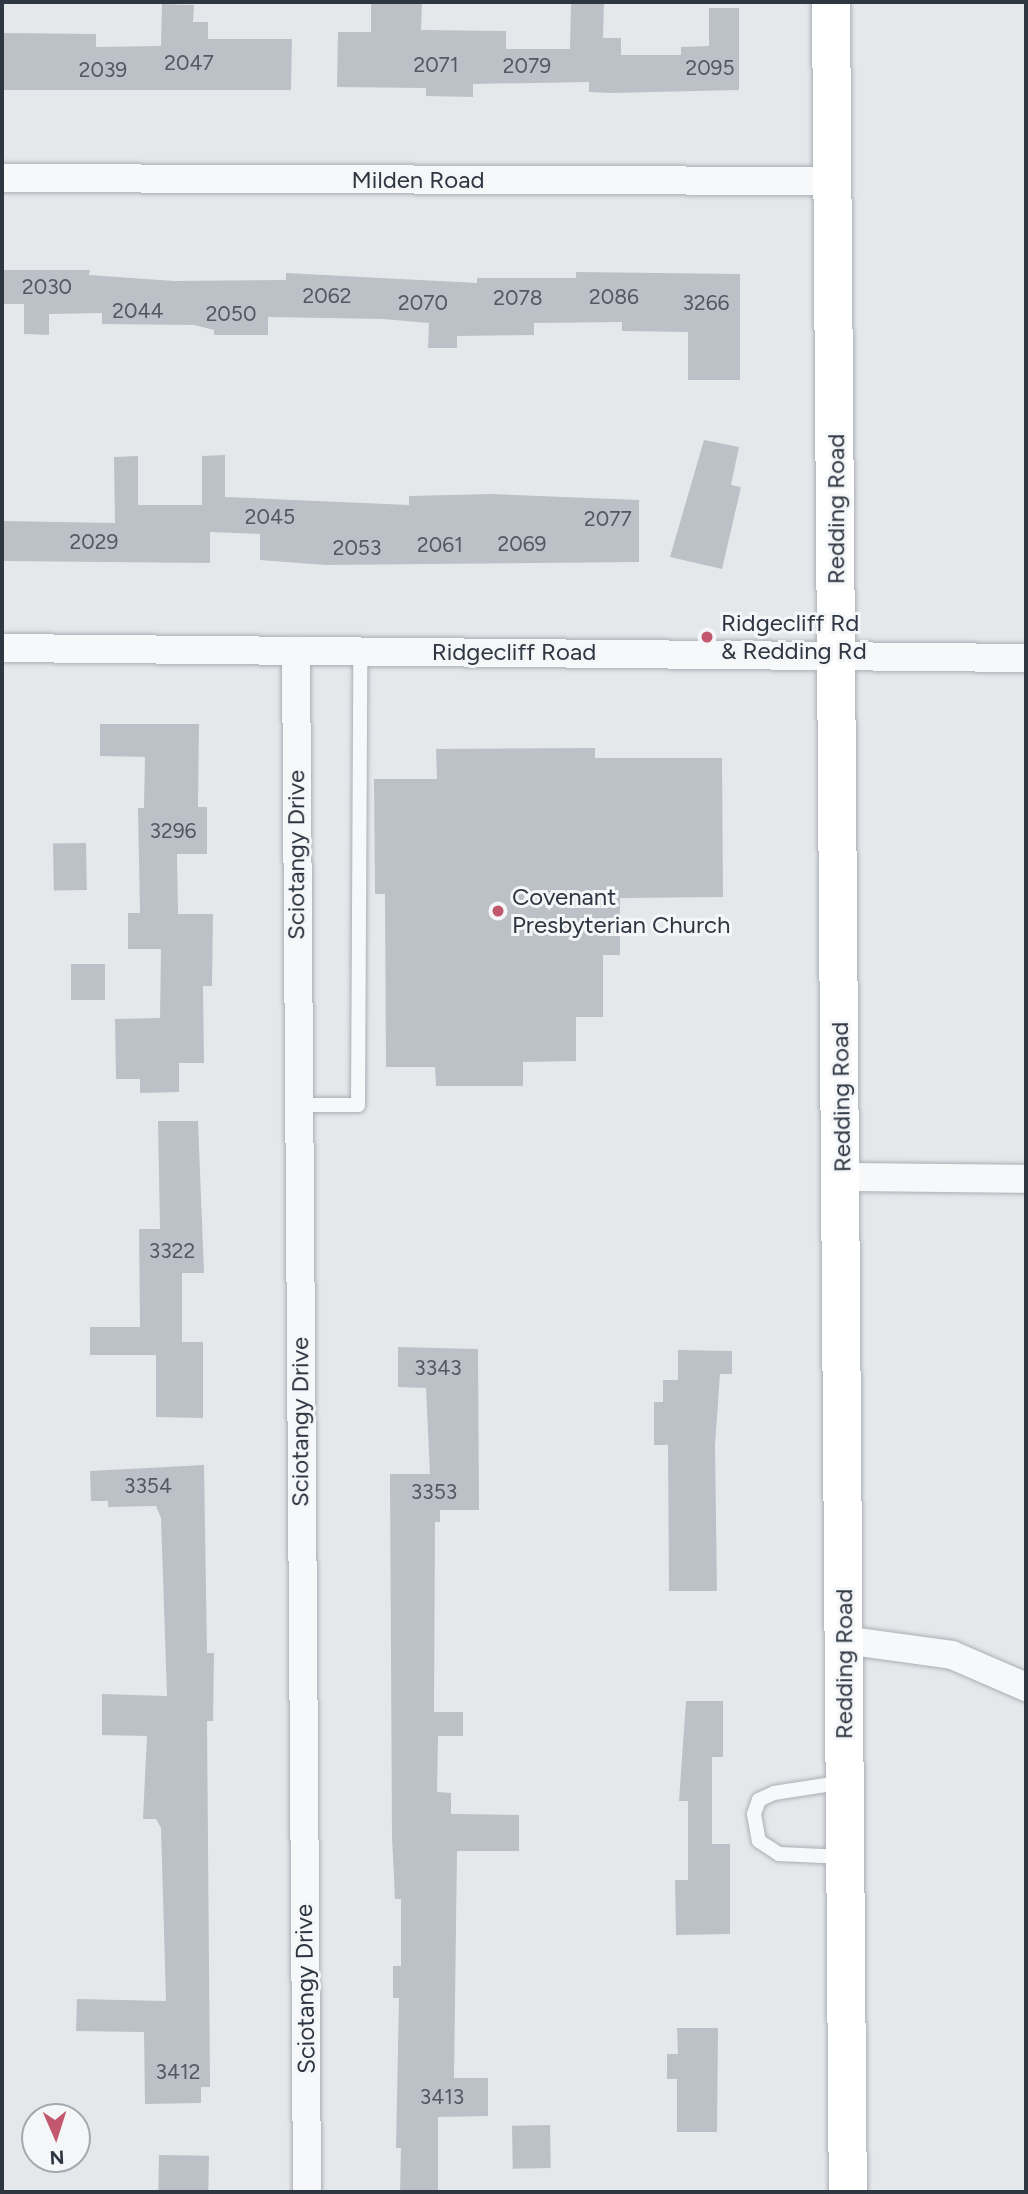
<!DOCTYPE html>
<html>
<head>
<meta charset="utf-8">
<style>
	body { margin:0 }
	#map { position:relative; width:1028px; height:2194px; overflow:hidden; background:#e5e8eb; font-family:Figtree,sans-serif }
	div>[style] { position:absolute }
	.building>* { inset:0; background:#bcc1c7; transform-origin:0 0 }
	.roads { filter:drop-shadow(0 0 2px #aaafb5) drop-shadow(0 0 2px #aaafb5) }
	.service>* { height:14px; margin:-7px; padding:0 7px; transform-origin:7px; border-radius:7px; background:#f7f8f9 }
	.minor>* { height:28px; margin:-14px; padding:0 14px; transform-origin:14px; border-radius:14px; background:#f7f8f9 }
	.secondary>* { height:38px; margin:-19px; padding:0 19px; transform-origin:19px; border-radius:19px; background:#fff }
	.dots>* { width:19px; height:19px; translate:-50% -50%; box-sizing:border-box; border:4px solid #f4f6f8; border-radius:50% }
	span { translate:-50% -50%; white-space:nowrap; text-align:center; line-height:1.15; -webkit-text-stroke:6px #f4f6f8; paint-order:stroke }
	.number-label { font-size:21px; color:#525963 }
	.number-label span { -webkit-text-stroke-width:0 }
	.street-label { font-size:24px; color:#2e3642 }
	.poi-label { font-size:24px; color:#2e3642 }
	.left { translate:0 -50%; text-align:left }
	.frame { position:absolute; inset:0; border:4px solid #2e3642; pointer-events:none }
	.north { position:absolute; left:21px; top:2103px; width:70px; height:70px; box-sizing:border-box; background:#f4f6f8; border:2px solid #a5a9af; border-radius:50%; rotate:177deg; font-size:19px; font-weight:700; line-height:28px; text-align:center; color:#2e3642 }
	.north::after { content:''; display:block; margin:auto; width:24px; height:32px; background:#c1586e; clip-path:polygon(50% 0,100% 100%,50% 72%,0 100%) }
</style>
</head>
<body>
<div id="map">
	<div class="building">
		<i style="clip-path:polygon(371px 2px,422px 2px,421px 30px,506px 31px,506px 49px,570px 49px,571px 2px,604px 2px,603px 38px,621px 38px,621px 55px,681px 55px,681px 47px,709px 46px,709px 8px,739px 8px,739px 90px,610px 93px,589px 92px,589px 82px,473px 84px,473px 97px,426px 96px,426px 88px,337px 87px,338px 32px,371px 32px)"></i>
		<i style="clip-path:polygon(162px 4px,194px 5px,193px 22px,208px 22px,208px 39px,292px 39px,291px 90px,3px 90px,2px 33px,96px 34px,96px 47px,161px 46px)"></i>
		<i style="clip-path:polygon(4px 270px,90px 270px,89px 275px,174px 281px,286px 280px,286px 273px,477px 283px,477px 278px,576px 278px,576px 272px,740px 274px,740px 380px,688px 380px,688px 332px,622px 331px,622px 322px,534px 323px,534px 335px,457px 336px,457px 348px,428px 348px,429px 323px,383px 319px,268px 317px,268px 335px,214px 335px,214px 330px,194px 325px,102px 324px,102px 313px,49px 314px,49px 335px,24px 334px,24px 304px,4px 304px)"></i>
		<i style="clip-path:polygon(704px 440px,739px 447px,731px 485px,741px 487px,722px 569px,670px 557px)"></i>
		<i style="clip-path:polygon(225px 455px,225px 497px,409px 505px,409px 496px,492px 494px,639px 500px,639px 562px,325px 565px,260px 560px,260px 534px,210px 532px,210px 563px,2px 561px,2px 521px,115px 523px,114px 457px,138px 456px,138px 505px,202px 505px,202px 456px)"></i>
		<i style="clip-path:polygon(100px 724px,199px 724px,198px 807px,207px 807px,207px 854px,177px 854px,178px 914px,213px 914px,212px 986px,203px 986px,204px 1063px,179px 1063px,179px 1092px,140px 1093px,140px 1079px,116px 1079px,115px 1019px,160px 1018px,161px 949px,128px 949px,128px 913px,140px 913px,138px 808px,144px 808px,145px 757px,100px 756px)"></i>
		<i style="clip-path:polygon(595px 748px,595px 758px,722px 758px,723px 897px,620px 898px,620px 955px,603px 955px,603px 1017px,576px 1017px,576px 1061px,523px 1062px,523px 1086px,436px 1086px,435px 1067px,386px 1067px,385px 894px,375px 894px,374px 779px,437px 779px,436px 749px)"></i>
		<i style="left:86px;top:843px;width:47px;height:33px;rotate:89deg"></i>
		<i style="left:105px;top:964px;width:36px;height:34px;rotate:90deg"></i>
		<i style="clip-path:polygon(158px 1121px,198px 1121px,204px 1273px,182px 1273px,182px 1342px,203px 1342px,203px 1418px,156px 1417px,156px 1355px,90px 1355px,90px 1327px,140px 1327px,139px 1229px,160px 1229px)"></i>
		<i style="clip-path:polygon(398px 1347px,478px 1349px,479px 1510px,440px 1510px,440px 1522px,435px 1522px,434px 1712px,463px 1712px,463px 1736px,438px 1736px,437px 1792px,451px 1793px,451px 1814px,519px 1815px,519px 1851px,457px 1851px,454px 2078px,488px 2078px,488px 2116px,438px 2117px,438px 2192px,400px 2192px,401px 2148px,396px 2148px,399px 1998px,393px 1998px,393px 1966px,401px 1966px,401px 1899px,395px 1899px,392px 1837px,390px 1474px,430px 1474px,426px 1388px,398px 1387px)"></i>
		<i style="clip-path:polygon(678px 1350px,732px 1351px,732px 1374px,720px 1374px,715px 1445px,717px 1591px,669px 1591px,668px 1445px,654px 1445px,654px 1402px,663px 1402px,663px 1380px,678px 1380px)"></i>
		<i style="clip-path:polygon(204px 1465px,207px 1653px,214px 1653px,213px 1721px,207px 1721px,210px 2087px,201px 2087px,201px 2103px,145px 2104px,144px 2032px,76px 2031px,77px 1999px,166px 2001px,161px 1828px,156px 1819px,143px 1819px,147px 1736px,102px 1735px,102px 1694px,167px 1696px,161px 1518px,156px 1506px,108px 1507px,108px 1501px,91px 1501px,90px 1471px)"></i>
		<i style="clip-path:polygon(686px 1701px,723px 1701px,723px 1757px,712px 1757px,712px 1844px,730px 1844px,730px 1934px,676px 1935px,675px 1880px,688px 1880px,688px 1801px,679px 1801px)"></i>
		<i style="clip-path:polygon(677px 2028px,718px 2028px,717px 2132px,677px 2132px,677px 2079px,667px 2079px,667px 2054px,678px 2054px)"></i>
		<i style="left:550px;top:2125px;width:43px;height:38px;rotate:89deg"></i>
		<i style="left:159px;top:2155px;width:50px;height:37px;rotate:1deg"></i>
	</div>
	<div class="roads">
		<div class="service">
			<i style="left:298px;top:1105px;width:60px"></i>
			<i style="left:358px;top:1105px;width:454px;rotate:-89.7deg"></i>
			<i style="left:845px;top:1782px;width:72px;rotate:171.2deg"></i>
			<i style="left:774px;top:1793px;width:17px;rotate:155deg"></i>
			<i style="left:759px;top:1800px;width:15px;rotate:110deg"></i>
			<i style="left:754px;top:1814px;width:27px;rotate:80deg"></i>
			<i style="left:759px;top:1841px;width:24px;rotate:33deg"></i>
			<i style="left:779px;top:1854px;width:66px;rotate:2.6deg"></i>
		</div>
		<div class="minor">
			<i style="left:2px;top:178px;width:832px;rotate:0.21deg"></i>
			<i style="left:2px;top:648px;width:1024px;rotate:0.56deg"></i>
			<i style="left:296px;top:651px;width:1541px;rotate:89.59deg"></i>
			<i style="left:841px;top:1177px;width:185px;rotate:0.6deg"></i>
			<i style="left:844px;top:1640px;width:109px;rotate:7.9deg"></i>
			<i style="left:952px;top:1655px;width:81px;rotate:23.4deg"></i>
		</div>
		<div class="secondary">
			<i style="left:831px;top:2px;width:2190px;rotate:89.56deg"></i>
		</div>
	</div>
	<div class="dots">
		<i style="left:707px;top:637px;background:#c1586e"></i>
		<i style="left:498px;top:911px;background:#c1586e"></i>
	</div>
	<div class="number-label">
		<span style="left:189px;top:63px">2047</span>
		<span style="left:436px;top:65px">2071</span>
		<span style="left:527px;top:66px">2079</span>
		<span style="left:710px;top:68px">2095</span>
		<span style="left:103px;top:70px">2039</span>
		<span style="left:47px;top:287px">2030</span>
		<span style="left:327px;top:296px">2062</span>
		<span style="left:614px;top:297px">2086</span>
		<span style="left:518px;top:298px">2078</span>
		<span style="left:423px;top:303px">2070</span>
		<span style="left:706px;top:303px">3266</span>
		<span style="left:138px;top:311px">2044</span>
		<span style="left:231px;top:314px">2050</span>
		<span style="left:270px;top:517px">2045</span>
		<span style="left:608px;top:519px">2077</span>
		<span style="left:94px;top:542px">2029</span>
		<span style="left:522px;top:544px">2069</span>
		<span style="left:440px;top:545px">2061</span>
		<span style="left:357px;top:548px">2053</span>
		<span style="left:173px;top:831px">3296</span>
		<span style="left:172px;top:1251px">3322</span>
		<span style="left:438px;top:1368px">3343</span>
		<span style="left:148px;top:1486px">3354</span>
		<span style="left:434px;top:1492px">3353</span>
		<span style="left:178px;top:2072px">3412</span>
		<span style="left:442px;top:2097px">3413</span>
	</div>
	<div class="street-label">
		<span style="left:418px;top:180px">Milden Road</span>
		<span style="left:836px;top:509px;rotate:-90deg">Redding Road</span>
		<span style="left:514px;top:652px">Ridgecliff Road</span>
		<span style="left:296px;top:855px;rotate:-90deg">Sciotangy Drive</span>
		<span style="left:841px;top:1097px;rotate:-91deg">Redding Road</span>
		<span style="left:300px;top:1422px;rotate:-90deg">Sciotangy Drive</span>
		<span style="left:844px;top:1664px;rotate:-90deg">Redding Road</span>
		<span style="left:305px;top:1989px;rotate:-91deg">Sciotangy Drive</span>
	</div>
	<div class="poi-label">
		<span class="left" style="left:721px;top:637px">Ridgecliff Rd<br>&amp; Redding Rd</span>
		<span class="left" style="left:512px;top:911px">Covenant<br>Presbyterian Church</span>
	</div>
	<div class="frame"></div>
	<div class="north">N</div>
</div>
</body>
</html>
